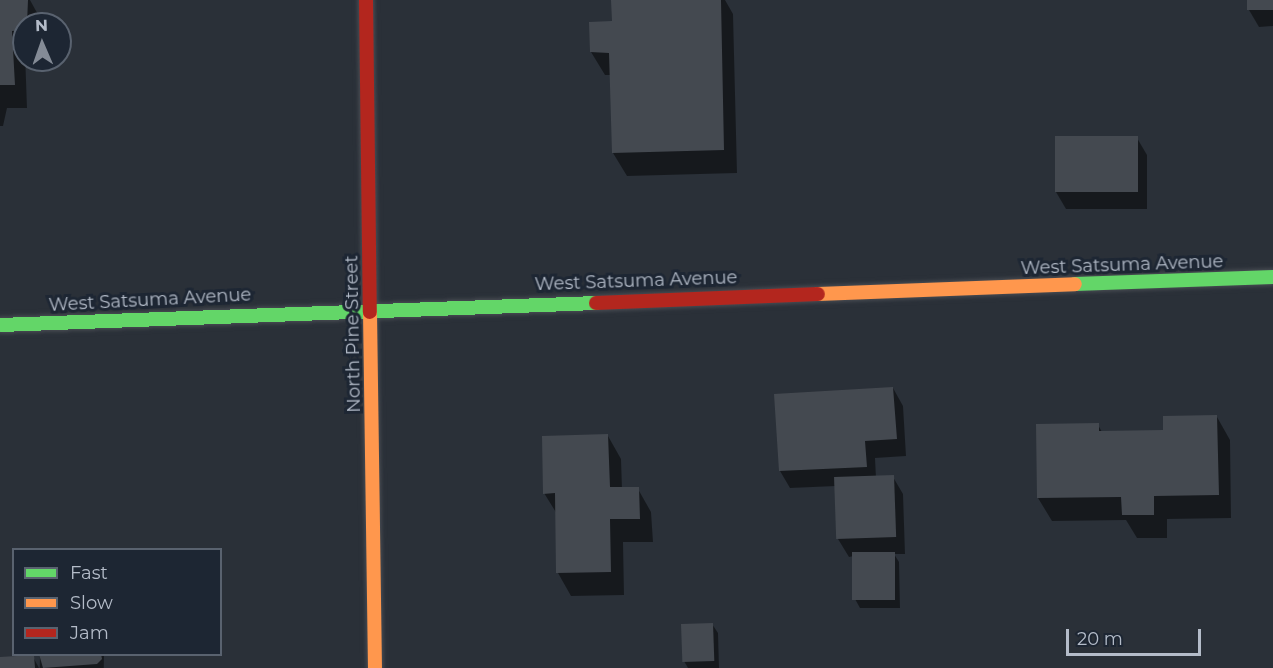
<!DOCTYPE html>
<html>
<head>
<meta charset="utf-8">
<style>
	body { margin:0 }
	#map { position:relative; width:1273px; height:668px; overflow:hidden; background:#2a3038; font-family:Montserrat,sans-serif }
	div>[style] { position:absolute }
	.shadow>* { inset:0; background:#0007; transform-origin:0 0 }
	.building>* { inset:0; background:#444950; transform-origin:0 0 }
	.roads { filter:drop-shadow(0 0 2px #484c53) drop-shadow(0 0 2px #484c53) }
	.fast>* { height:14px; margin:-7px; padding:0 7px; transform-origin:7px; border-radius:7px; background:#63d668 }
	.slow>* { height:14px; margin:-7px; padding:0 7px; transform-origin:7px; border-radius:7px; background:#ff974d }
	.jam>* { height:14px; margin:-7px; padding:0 7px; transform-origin:7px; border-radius:7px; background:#b3261e }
	span { translate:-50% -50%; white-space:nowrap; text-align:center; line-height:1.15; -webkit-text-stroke:6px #1d2633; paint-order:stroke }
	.street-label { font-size:18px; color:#b4bcc9 }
	.legend { position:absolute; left:12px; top:548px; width:210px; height:108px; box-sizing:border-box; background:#1d2633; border:2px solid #59626f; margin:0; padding:8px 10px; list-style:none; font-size:18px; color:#b4bcc9 }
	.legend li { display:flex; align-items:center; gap:12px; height:30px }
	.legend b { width:30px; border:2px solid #59626f }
	.north { position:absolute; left:12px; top:12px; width:60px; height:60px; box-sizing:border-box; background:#1d2633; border:2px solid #59626f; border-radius:50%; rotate:358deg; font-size:16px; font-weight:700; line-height:24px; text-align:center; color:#b4bcc9 }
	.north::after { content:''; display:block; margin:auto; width:21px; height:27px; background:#848b96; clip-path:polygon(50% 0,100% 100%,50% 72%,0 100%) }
	.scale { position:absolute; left:1066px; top:629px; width:135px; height:27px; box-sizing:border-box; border:3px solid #b4bcc9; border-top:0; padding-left:8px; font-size:18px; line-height:21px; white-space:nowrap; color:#b4bcc9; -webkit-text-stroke:4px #1d2633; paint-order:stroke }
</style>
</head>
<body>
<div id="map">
	<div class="shadow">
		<i style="clip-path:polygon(0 0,30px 0,41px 20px,41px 24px,24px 24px,27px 108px,7px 108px,3px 126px,0 126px)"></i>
		<i style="clip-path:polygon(613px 0,725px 0,733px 14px,737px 173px,627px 176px,613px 153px,611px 75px,605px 75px,591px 52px,590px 23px,613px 22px)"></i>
		<i style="clip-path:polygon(1248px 0,1273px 0,1273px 26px,1259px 27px,1249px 10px)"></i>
		<i style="clip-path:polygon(1137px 138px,1147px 155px,1147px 209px,1066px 209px,1056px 192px)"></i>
		<i style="clip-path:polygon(893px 388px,903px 406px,906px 456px,875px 458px,876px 478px,893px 477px,903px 494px,905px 554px,894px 554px,899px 562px,900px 608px,860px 608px,855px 599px,854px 556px,849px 557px,838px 539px,836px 486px,790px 488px,780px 471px)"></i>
		<i style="clip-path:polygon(1217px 417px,1230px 440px,1231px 518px,1167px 519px,1167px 538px,1137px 538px,1126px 520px,1052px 521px,1038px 498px,1098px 425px,1102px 432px,1165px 431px)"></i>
		<i style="clip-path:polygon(608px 436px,621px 459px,622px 489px,638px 489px,651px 512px,653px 542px,623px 542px,624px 595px,571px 596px,558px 573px,557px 514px,544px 493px)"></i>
		<i style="clip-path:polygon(712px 624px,718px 633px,719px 668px,688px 668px,684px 661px)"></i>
		<i style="left:40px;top:654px;width:64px;height:14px;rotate:1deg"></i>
		<i style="clip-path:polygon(33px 657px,39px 668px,0 668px,0 658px)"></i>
	</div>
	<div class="building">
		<i style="clip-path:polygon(0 0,28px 0,27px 24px,24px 30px,12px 31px,15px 85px,0 85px)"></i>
		<i style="clip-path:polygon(611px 0,721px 0,724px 150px,612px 153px,609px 53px,590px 52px,589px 22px,612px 21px)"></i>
		<i style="left:1247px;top:0;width:26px;height:10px"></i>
		<i style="left:1055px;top:136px;width:83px;height:56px"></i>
		<i style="clip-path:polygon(893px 387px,897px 439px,865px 441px,867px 467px,779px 471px,774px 394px)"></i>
		<i style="clip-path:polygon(1217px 415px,1219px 495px,1154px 496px,1154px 515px,1122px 515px,1121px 497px,1037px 498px,1036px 424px,1099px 423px,1099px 431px,1163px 430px,1163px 416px)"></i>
		<i style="clip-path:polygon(608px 434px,610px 487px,639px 487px,640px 519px,610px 519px,611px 572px,556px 573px,555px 493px,543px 494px,542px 436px)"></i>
		<i style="left:894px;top:475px;width:62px;height:60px;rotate:88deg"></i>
		<i style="left:852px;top:552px;width:43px;height:48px"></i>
		<i style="left:713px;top:623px;width:38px;height:32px;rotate:88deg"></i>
		<i style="clip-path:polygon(39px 654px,101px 654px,102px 659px,97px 664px,43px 668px)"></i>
		<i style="clip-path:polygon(34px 655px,35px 668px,0 668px,0 657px)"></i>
	</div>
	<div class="roads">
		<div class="fast">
			<i style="left:1075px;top:284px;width:198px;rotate:-2deg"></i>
			<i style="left:0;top:325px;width:596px;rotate:-2.11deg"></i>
		</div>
		<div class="slow">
			<i style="left:818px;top:294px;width:257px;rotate:-2.2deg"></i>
			<i style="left:370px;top:312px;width:356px;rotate:89.2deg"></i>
		</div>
		<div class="jam">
			<i style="left:366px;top:0;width:312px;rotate:89.3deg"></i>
			<i style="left:596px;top:303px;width:222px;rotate:-2.3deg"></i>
		</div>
	</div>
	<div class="street-label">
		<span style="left:1122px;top:265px;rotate:-2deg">West Satsuma Avenue</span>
		<span style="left:636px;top:281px;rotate:-2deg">West Satsuma Avenue</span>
		<span style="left:150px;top:300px;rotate:-3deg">West Satsuma Avenue</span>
		<span style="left:353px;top:334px;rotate:-91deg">North Pine Street</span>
	</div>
	<ul class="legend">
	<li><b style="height:8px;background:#63d668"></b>Fast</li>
	<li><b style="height:8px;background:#ff974d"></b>Slow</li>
	<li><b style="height:8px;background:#b3261e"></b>Jam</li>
	</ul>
	<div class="north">N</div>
	<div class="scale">20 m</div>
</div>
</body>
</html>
